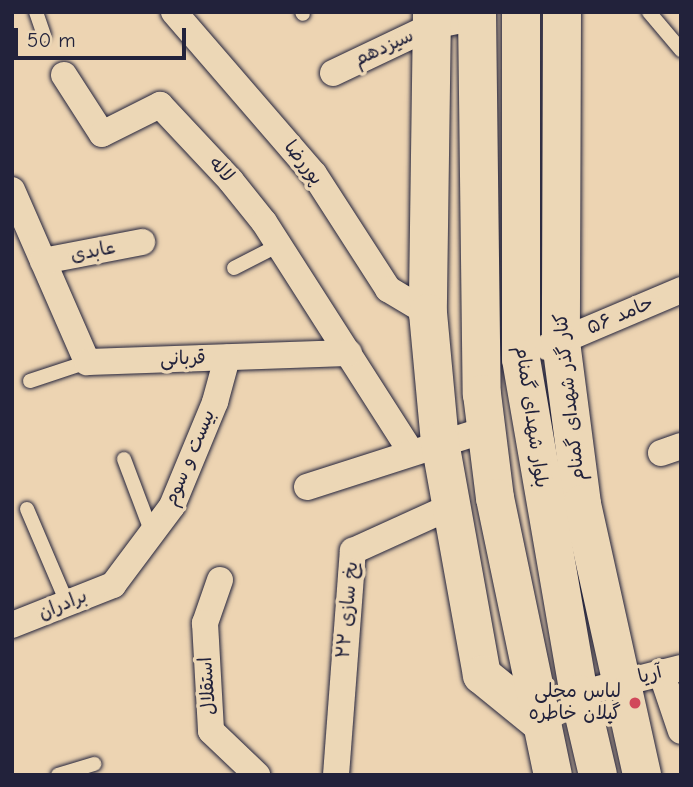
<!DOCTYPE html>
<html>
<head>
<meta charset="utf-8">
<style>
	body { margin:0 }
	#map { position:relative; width:693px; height:787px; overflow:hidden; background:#edd4b2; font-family:"Comic Neue","Playpen Sans Arabic",sans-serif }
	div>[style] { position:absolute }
	.roads { filter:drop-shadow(0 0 2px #22223b) drop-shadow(0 0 2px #22223b) }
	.lane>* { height:14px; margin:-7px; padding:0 7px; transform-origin:7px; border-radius:7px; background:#ecd7b6 }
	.street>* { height:26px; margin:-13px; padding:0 13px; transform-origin:13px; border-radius:13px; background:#ecd7b6 }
	.secondary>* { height:38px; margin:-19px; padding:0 19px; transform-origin:19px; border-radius:19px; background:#ecd7b6 }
	.highway>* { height:38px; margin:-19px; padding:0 19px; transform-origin:19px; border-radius:19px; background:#ecd7b6 }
	.dots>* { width:19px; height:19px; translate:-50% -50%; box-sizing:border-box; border:4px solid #ecd7b6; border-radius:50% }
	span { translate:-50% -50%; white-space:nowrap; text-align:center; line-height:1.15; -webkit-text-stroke:7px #ecd7b6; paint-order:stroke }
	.street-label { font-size:19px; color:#22223b }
	.poi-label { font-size:19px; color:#22223b }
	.right { translate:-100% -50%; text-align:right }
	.frame { position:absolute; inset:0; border:14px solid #22223b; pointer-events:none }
	.scale { position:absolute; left:14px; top:28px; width:172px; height:32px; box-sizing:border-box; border:4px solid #22223b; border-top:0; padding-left:9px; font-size:21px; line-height:24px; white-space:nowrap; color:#22223b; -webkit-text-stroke:5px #ecd7b6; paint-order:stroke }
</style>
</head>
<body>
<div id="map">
	<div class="roads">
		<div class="lane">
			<i style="left:36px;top:12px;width:24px;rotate:71deg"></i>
			<i style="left:302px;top:12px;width:2px;rotate:63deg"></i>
			<i style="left:649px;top:12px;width:50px;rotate:49.9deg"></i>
			<i style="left:234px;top:268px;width:51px;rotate:-27.1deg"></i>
			<i style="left:30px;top:381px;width:60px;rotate:-18.4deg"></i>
			<i style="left:124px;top:459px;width:79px;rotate:69.3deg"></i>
			<i style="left:27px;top:509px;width:102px;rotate:66.9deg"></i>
			<i style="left:58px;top:775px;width:38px;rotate:-17deg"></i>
		</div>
		<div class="street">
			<i style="left:174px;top:12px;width:214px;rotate:49.2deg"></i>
			<i style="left:314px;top:174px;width:137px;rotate:57.2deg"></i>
			<i style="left:388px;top:289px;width:47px;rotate:31deg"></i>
			<i style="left:333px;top:73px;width:110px;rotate:-25.4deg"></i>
			<i style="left:432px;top:26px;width:46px;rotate:-11.3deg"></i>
			<i style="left:64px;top:75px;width:70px;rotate:57.2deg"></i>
			<i style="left:102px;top:134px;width:65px;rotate:-26.6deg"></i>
			<i style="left:160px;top:105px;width:104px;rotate:46.9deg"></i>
			<i style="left:231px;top:181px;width:53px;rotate:51.2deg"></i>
			<i style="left:264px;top:222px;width:273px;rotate:57.4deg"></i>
			<i style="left:12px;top:190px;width:188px;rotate:66.4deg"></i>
			<i style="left:87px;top:362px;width:262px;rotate:-2deg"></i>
			<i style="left:43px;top:261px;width:101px;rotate:-10.9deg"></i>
			<i style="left:547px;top:347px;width:146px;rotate:-23deg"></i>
			<i style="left:661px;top:453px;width:21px;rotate:-19deg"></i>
			<i style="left:307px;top:487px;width:187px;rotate:-17.8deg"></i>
			<i style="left:220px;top:580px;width:46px;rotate:109.2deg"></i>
			<i style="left:205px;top:623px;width:108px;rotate:86.8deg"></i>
			<i style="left:211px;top:731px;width:64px;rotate:43.7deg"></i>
			<i style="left:12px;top:625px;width:109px;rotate:-21.6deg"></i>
			<i style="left:113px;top:585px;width:99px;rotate:-53.2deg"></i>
			<i style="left:172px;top:506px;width:113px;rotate:-67.5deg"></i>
			<i style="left:215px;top:402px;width:46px;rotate:-74.7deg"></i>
			<i style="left:661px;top:672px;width:62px;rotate:71.3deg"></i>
			<i style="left:579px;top:694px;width:105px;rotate:-14.3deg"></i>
			<i style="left:336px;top:775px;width:225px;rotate:-85.7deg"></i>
			<i style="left:353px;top:551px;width:107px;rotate:-24.4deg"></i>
		</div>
		<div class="secondary">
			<i style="left:432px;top:12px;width:301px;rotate:90.8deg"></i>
			<i style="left:428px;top:313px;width:130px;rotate:84.7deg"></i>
			<i style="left:440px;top:442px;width:237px;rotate:79.8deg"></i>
			<i style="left:482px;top:675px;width:76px;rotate:39.1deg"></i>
			<i style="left:562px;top:12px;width:330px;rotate:90.2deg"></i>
			<i style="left:561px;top:342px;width:163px;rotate:82.6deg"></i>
			<i style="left:582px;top:504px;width:278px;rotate:77.5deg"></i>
		</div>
		<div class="highway">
			<i style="left:477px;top:12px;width:382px;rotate:89.3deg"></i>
			<i style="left:482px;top:394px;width:105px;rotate:82.9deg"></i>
			<i style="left:495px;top:498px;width:283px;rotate:78.2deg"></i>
			<i style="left:521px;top:12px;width:347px;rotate:90deg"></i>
			<i style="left:521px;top:359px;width:340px;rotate:80.2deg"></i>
			<i style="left:579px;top:694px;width:83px;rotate:76.8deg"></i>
		</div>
	</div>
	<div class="dots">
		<i style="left:635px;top:703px;background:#d1495b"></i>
	</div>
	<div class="street-label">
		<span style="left:384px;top:48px;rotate:-25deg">سیزدهم</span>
		<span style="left:303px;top:163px;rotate:52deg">پوررضا</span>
		<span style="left:221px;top:170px;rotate:48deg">لاله</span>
		<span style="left:93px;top:252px;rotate:-11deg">عابدی</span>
		<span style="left:620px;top:316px;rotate:-23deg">حامد ۵۶</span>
		<span style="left:183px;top:359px;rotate:-2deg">قربانی</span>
		<span style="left:570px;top:397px;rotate:-96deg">کنار گذر شهدای گمنام</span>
		<span style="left:531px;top:417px;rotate:82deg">بلوار شهدای گمنام</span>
		<span style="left:190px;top:458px;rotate:-67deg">بیست و سوم</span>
		<span style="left:63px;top:605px;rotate:-22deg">برادران</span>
		<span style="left:348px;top:610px;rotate:-85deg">یخ سازی ۲۲</span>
		<span style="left:650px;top:675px;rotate:-15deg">آریا</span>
		<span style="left:208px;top:686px;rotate:-94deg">استقلال</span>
	</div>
	<div class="poi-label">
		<span class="right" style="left:621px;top:703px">لباس محلی<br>گیلان خاطره</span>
	</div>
	<div class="frame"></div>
	<div class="scale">50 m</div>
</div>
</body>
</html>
